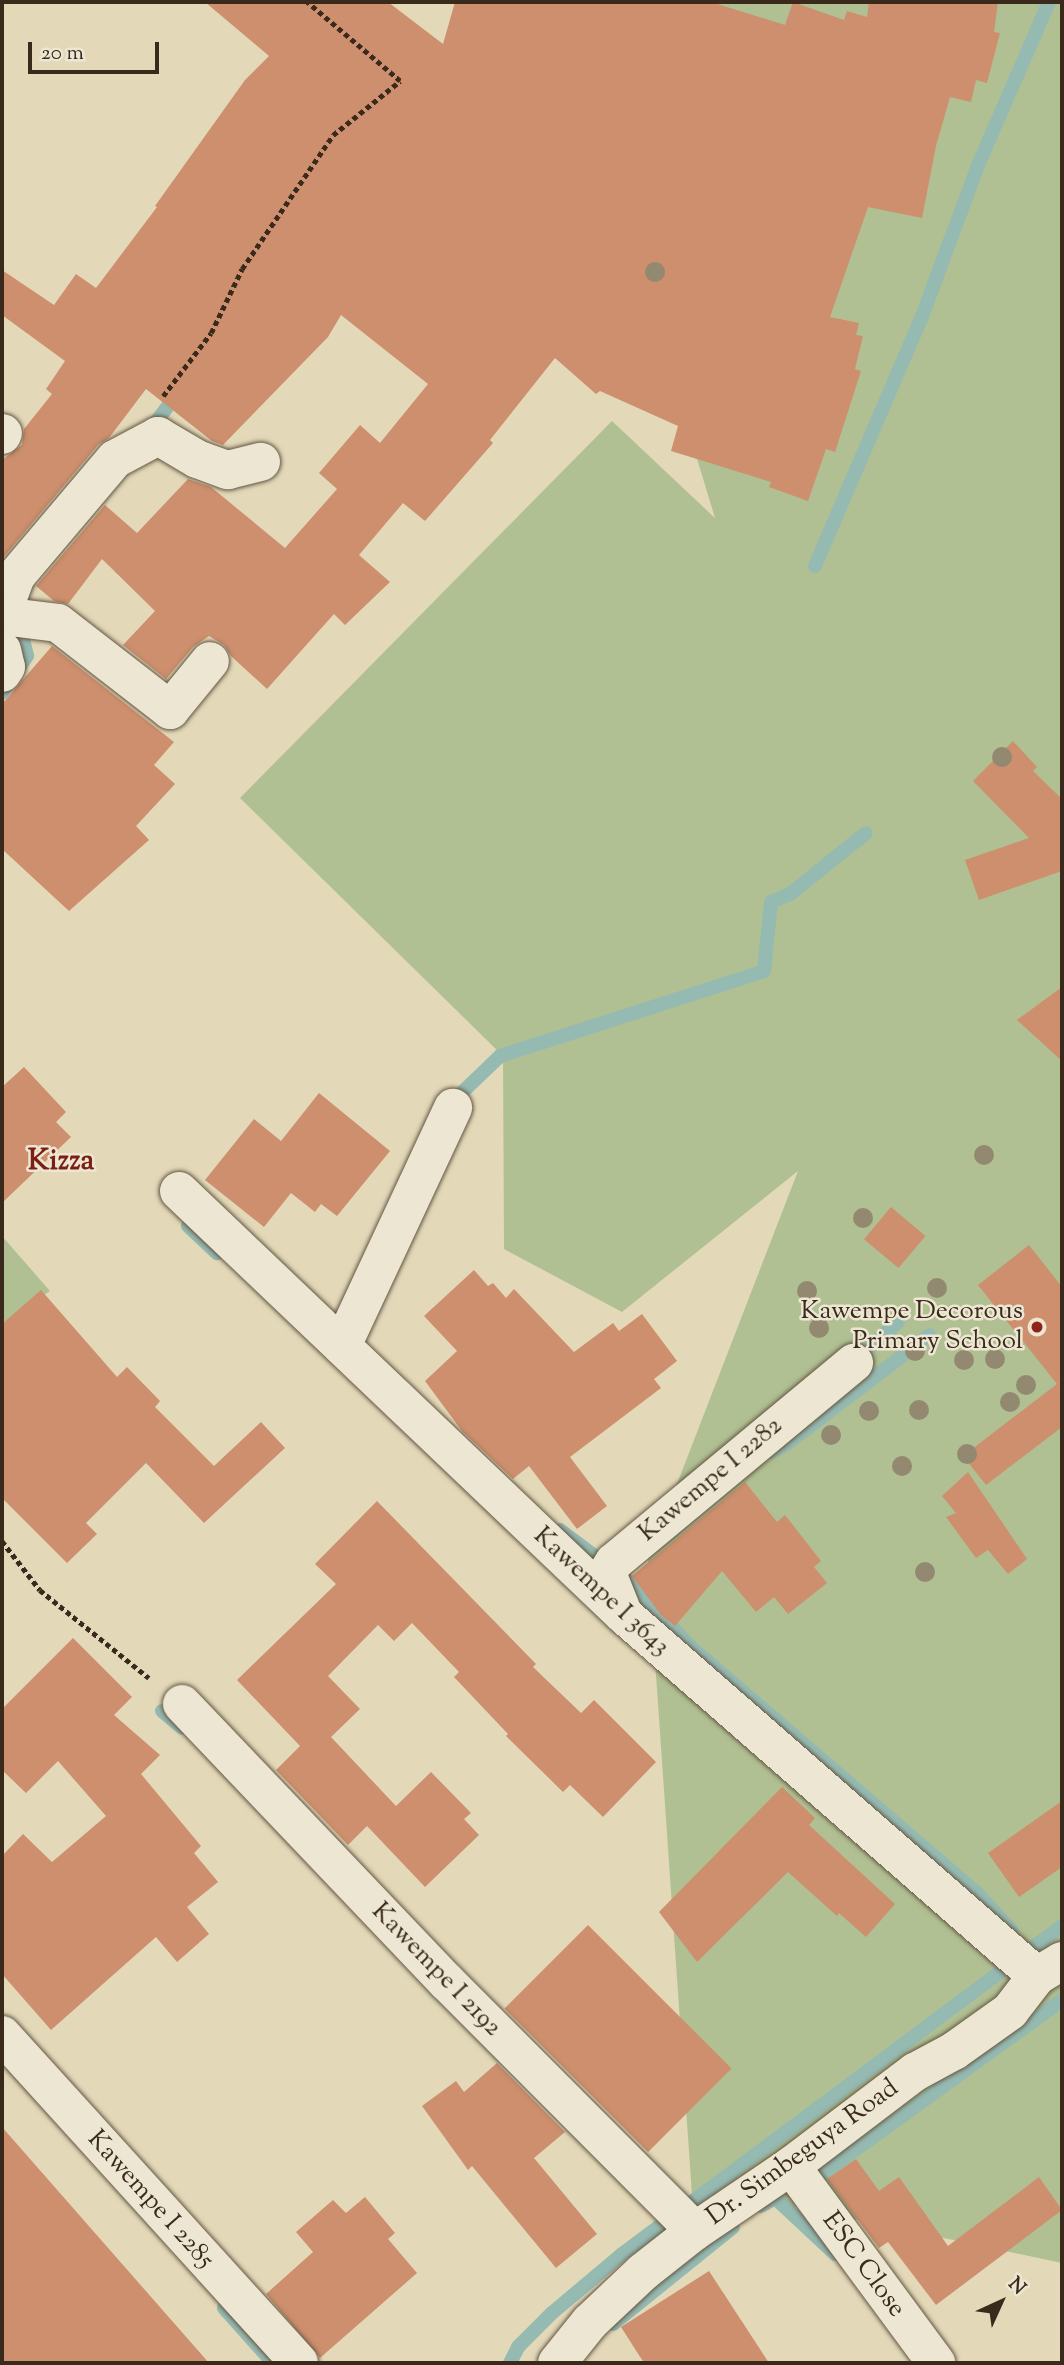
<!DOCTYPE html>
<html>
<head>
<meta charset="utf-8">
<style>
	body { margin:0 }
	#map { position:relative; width:1064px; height:2365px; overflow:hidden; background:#e3d9b9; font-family:"Sorts Mill Goudy",serif }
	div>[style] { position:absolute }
	.green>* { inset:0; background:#b0c092 }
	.stream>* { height:14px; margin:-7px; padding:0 7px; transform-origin:7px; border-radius:7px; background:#95bab2 }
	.building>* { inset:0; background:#cd8f6d; transform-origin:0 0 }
	.path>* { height:4.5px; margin-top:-2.25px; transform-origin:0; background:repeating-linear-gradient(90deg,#392a1c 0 5px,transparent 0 8.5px) }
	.roads { filter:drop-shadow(0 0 2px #645643) drop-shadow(0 0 2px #645643) }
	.street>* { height:38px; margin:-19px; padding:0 19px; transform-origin:19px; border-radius:19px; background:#ede6d2 }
	.trees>* { width:20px; height:20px; margin:-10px; border-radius:50%; background:#938970 }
	.dots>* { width:19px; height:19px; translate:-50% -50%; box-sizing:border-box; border:4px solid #ede6d2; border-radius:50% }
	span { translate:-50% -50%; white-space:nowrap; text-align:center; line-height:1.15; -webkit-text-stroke:5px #ede6d2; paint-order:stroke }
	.poi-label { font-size:26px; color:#392a1c }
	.right { translate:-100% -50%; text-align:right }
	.street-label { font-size:26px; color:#392a1c }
	.quarter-label { font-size:30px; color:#7a1f14; font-weight:700 }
	.frame { position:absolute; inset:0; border:4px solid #392a1c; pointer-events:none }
	.north { position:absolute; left:966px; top:2267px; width:70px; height:70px; -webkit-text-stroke:5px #ede6d2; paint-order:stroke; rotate:45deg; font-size:19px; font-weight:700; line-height:28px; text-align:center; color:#392a1c }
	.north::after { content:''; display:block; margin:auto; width:24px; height:32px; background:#392a1c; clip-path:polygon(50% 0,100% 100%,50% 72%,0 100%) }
	.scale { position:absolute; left:28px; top:42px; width:131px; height:32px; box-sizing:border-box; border:4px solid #392a1c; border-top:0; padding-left:9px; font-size:21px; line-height:24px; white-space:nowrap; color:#392a1c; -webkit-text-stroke:5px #ede6d2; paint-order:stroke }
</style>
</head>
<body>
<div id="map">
	<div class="green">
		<i style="clip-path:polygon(611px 2px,1062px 2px,1062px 2263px,750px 2197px,692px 2195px,648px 1559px,798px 1171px,622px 1312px,504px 1249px,503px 1056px,240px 798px,612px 421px,715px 518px,623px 215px)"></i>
		<i style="clip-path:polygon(2px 1236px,50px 1291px,2px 1325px)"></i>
	</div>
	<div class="stream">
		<i style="left:152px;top:434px;width:13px;rotate:-72deg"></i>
		<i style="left:156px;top:422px;width:36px;rotate:-53deg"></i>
		<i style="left:815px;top:566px;width:269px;rotate:-66.8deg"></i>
		<i style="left:921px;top:319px;width:166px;rotate:-69.6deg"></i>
		<i style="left:979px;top:163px;width:176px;rotate:-66.5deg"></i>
		<i style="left:2px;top:693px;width:45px;rotate:-56deg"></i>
		<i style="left:27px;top:656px;width:23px;rotate:-103deg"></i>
		<i style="left:22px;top:634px;width:15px;rotate:-132deg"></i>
		<i style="left:450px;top:1104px;width:69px;rotate:-43.8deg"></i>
		<i style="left:500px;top:1056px;width:277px;rotate:-17.8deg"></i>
		<i style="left:764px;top:971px;width:69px;rotate:-84.2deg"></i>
		<i style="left:771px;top:902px;width:21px;rotate:-23deg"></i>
		<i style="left:790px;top:894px;width:97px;rotate:-38.8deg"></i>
		<i style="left:188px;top:1226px;width:40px;rotate:43deg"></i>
		<i style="left:854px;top:1360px;width:58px;rotate:-40.8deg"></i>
		<i style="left:771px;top:1452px;width:19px;rotate:-28deg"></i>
		<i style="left:788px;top:1443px;width:178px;rotate:-37.3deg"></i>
		<i style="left:560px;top:1530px;width:60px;rotate:36.9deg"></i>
		<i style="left:624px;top:1578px;width:96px;rotate:45.8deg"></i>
		<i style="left:691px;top:1647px;width:380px;rotate:40.7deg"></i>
		<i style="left:979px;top:1895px;width:49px;rotate:47.5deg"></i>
		<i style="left:162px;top:1711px;width:26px;rotate:40deg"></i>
		<i style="left:815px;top:2179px;width:305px;rotate:-35.9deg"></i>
		<i style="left:761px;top:2206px;width:16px;rotate:-30deg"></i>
		<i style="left:775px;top:2198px;width:82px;rotate:43deg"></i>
		<i style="left:224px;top:2308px;width:74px;rotate:48.3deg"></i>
		<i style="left:613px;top:2324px;width:154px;rotate:-38.9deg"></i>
		<i style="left:510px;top:2363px;width:18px;rotate:-63deg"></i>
		<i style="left:518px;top:2347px;width:48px;rotate:-45deg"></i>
		<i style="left:552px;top:2313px;width:92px;rotate:-40.1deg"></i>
		<i style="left:622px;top:2254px;width:549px;rotate:-36.7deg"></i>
	</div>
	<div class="building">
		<i style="clip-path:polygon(205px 2px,388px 2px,443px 44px,455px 2px,711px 2px,785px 25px,793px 2px,844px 20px,847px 11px,867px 17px,869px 2px,998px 2px,994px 32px,1000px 33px,987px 83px,976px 80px,971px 102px,950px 97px,936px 146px,922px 218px,868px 207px,830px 317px,859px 323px,856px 335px,863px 336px,855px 369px,861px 371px,835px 452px,826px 449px,808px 501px,769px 487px,771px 482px,671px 451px,678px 426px,600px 391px,596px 394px,555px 358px,490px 440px,493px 443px,425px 521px,403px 503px,359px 555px,390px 582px,345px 625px,334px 614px,267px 689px,231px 656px,224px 645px,209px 636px,193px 647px,166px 679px,123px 645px,155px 611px,102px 559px,68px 604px,54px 601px,36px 586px,105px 505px,137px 533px,188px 479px,211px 487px,285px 548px,337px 489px,319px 473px,360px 425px,380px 443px,428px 384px,341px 315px,328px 337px,223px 445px,212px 441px,146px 389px,109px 438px,98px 445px,2px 559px,2px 460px,22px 445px,24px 429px,52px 394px,46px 389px,65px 361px,2px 315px,2px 270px,54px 305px,76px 274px,96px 288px,157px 207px,155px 206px,245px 80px,269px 56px)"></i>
		<i style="clip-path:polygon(52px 646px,174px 742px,154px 765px,175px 784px,136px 826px,149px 840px,69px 911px,2px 849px,2px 704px)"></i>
		<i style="clip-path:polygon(1013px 741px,1037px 767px,1033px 771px,1062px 799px,1062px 871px,979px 900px,965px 860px,1029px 838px,973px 781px)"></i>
		<i style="clip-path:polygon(1062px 987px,1062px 1061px,1017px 1020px)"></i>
		<i style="clip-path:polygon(24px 1067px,66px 1112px,56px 1122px,71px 1137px,2px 1203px,2px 1087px)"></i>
		<i style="clip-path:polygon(319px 1093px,390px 1151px,337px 1216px,321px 1204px,315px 1212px,291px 1193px,264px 1227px,205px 1180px,254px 1119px,281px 1141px)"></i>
		<i style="left:891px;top:1207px;width:45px;height:42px;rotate:40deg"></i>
		<i style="clip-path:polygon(1029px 1245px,1062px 1287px,1062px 1427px,986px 1485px,963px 1456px,1057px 1384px,978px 1285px)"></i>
		<i style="clip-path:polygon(474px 1270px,488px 1286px,493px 1283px,506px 1298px,514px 1289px,574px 1352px,613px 1323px,619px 1331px,642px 1314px,677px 1361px,654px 1379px,661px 1388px,570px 1457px,607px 1506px,577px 1529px,529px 1466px,513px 1479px,462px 1431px,425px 1381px,457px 1351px,424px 1316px)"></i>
		<i style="clip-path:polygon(41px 1290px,117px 1377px,127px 1367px,160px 1401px,155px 1407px,214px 1466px,261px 1422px,285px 1448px,204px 1523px,146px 1463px,86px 1523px,97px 1534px,67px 1563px,2px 1498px,2px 1324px)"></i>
		<i style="clip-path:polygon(968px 1472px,1027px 1559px,1008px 1574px,988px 1550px,976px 1558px,946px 1517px,956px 1513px,942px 1496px)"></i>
		<i style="clip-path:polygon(745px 1482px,777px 1522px,785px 1515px,821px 1561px,814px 1567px,827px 1583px,788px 1614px,774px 1597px,756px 1612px,722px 1571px,675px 1626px,661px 1615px,632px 1576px)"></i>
		<i style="clip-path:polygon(377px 1501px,536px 1664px,533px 1667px,581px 1713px,594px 1700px,656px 1762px,603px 1817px,570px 1785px,563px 1792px,506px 1736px,508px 1734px,454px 1677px,459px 1672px,412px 1623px,394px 1641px,378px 1625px,328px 1676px,360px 1709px,331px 1737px,396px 1806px,431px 1772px,471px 1813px,464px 1819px,479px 1835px,425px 1887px,367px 1826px,348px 1845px,276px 1770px,300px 1746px,237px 1680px,336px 1584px,315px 1564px)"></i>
		<i style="clip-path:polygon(73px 1638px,132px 1697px,114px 1715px,160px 1755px,141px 1774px,201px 1846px,194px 1853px,218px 1882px,187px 1907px,209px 1934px,177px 1962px,156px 1937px,51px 2030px,2px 1974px,2px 1856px,23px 1834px,52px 1862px,106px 1816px,58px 1761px,26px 1793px,2px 1770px,2px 1709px)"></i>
		<i style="clip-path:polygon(782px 1787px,815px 1818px,809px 1825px,895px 1904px,866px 1937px,839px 1913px,837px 1916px,788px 1872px,697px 1962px,659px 1912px)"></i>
		<i style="clip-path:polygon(1062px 1801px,1062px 1867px,1019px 1897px,988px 1853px)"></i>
		<i style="left:588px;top:1925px;width:203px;height:118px;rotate:45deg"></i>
		<i style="clip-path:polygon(497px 2063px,565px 2132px,534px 2158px,597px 2234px,556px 2268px,472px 2166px,468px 2170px,422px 2106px,456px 2081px,464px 2092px)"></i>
		<i style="clip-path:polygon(2px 2127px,209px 2363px,2px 2363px)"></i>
		<i style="clip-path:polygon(856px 2159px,879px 2191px,899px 2177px,948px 2246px,1039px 2177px,1062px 2210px,936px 2305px,888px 2242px,879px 2248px,827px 2179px)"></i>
		<i style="clip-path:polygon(365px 2197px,395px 2233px,388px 2239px,417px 2273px,320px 2358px,266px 2294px,313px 2252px,296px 2232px,333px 2200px,346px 2213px)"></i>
		<i style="clip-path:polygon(709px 2271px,769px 2363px,644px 2363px,621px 2327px)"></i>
	</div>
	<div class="path">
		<i style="left:163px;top:396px;width:79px;rotate:-52.7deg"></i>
		<i style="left:211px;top:333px;width:71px;rotate:-64.2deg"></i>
		<i style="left:242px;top:269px;width:162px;rotate:-55.8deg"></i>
		<i style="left:333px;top:135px;width:86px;rotate:-38.9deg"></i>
		<i style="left:400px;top:81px;width:122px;rotate:-139.7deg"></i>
		<i style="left:2px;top:1541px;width:62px;rotate:52.2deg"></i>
		<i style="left:40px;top:1590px;width:140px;rotate:38.9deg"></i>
	</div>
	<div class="roads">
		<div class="street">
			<i style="left:2px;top:435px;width:2px;rotate:-63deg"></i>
			<i style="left:2px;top:614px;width:40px;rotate:-69.8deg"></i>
			<i style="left:16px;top:576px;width:153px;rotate:-49.8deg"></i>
			<i style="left:115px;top:459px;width:49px;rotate:-28.1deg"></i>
			<i style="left:158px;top:436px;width:45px;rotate:30.5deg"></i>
			<i style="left:197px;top:459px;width:33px;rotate:20deg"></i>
			<i style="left:228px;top:470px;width:34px;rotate:-14deg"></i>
			<i style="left:2px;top:616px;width:56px;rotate:7.1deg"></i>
			<i style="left:58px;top:623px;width:142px;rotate:37.8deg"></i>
			<i style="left:170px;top:710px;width:63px;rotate:-50.8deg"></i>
			<i style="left:2px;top:650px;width:17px;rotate:77deg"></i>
			<i style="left:6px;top:667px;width:7px;rotate:124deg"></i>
			<i style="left:179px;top:1191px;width:615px;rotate:43.62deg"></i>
			<i style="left:624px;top:1615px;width:549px;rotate:41.16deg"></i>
			<i style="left:342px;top:1346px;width:263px;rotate:-65deg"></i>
			<i style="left:623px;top:1613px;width:43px;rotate:-111.8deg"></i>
			<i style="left:607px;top:1573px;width:13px;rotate:-58deg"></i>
			<i style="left:614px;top:1562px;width:312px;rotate:-39.7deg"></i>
			<i style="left:182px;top:1704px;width:384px;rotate:46.4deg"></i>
			<i style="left:447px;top:1982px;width:351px;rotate:45.1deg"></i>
			<i style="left:2px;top:2035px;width:442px;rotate:47.8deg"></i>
			<i style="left:791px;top:2166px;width:245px;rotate:53.6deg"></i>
			<i style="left:557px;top:2363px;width:53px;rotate:-51.2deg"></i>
			<i style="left:590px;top:2322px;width:73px;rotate:-43.3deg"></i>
			<i style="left:643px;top:2272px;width:66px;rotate:-38.3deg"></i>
			<i style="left:695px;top:2231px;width:116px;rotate:-34.1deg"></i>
			<i style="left:791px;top:2166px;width:156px;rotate:-37.2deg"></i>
			<i style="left:915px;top:2072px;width:44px;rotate:-28.3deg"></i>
			<i style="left:954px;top:2051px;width:69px;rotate:-35.5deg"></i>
			<i style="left:1010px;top:2011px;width:44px;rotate:-52.4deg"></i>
			<i style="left:1037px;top:1976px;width:29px;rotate:-31deg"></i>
		</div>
	</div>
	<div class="trees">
		<i style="left:655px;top:272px"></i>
		<i style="left:1002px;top:757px"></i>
		<i style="left:984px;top:1155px"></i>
		<i style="left:863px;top:1218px"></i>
		<i style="left:937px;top:1288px"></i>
		<i style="left:807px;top:1291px"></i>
		<i style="left:819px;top:1328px"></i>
		<i style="left:915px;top:1351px"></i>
		<i style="left:995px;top:1359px"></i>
		<i style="left:964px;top:1360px"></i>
		<i style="left:1026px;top:1385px"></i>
		<i style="left:1010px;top:1402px"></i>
		<i style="left:919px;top:1410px"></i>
		<i style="left:869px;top:1411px"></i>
		<i style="left:831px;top:1435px"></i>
		<i style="left:967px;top:1454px"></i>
		<i style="left:902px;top:1466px"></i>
		<i style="left:925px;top:1572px"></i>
	</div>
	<div class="dots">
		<i style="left:1037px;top:1327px;background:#8f2418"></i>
	</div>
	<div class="poi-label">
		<span class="right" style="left:1023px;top:1327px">Kawempe Decorous<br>Primary School</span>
	</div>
	<div class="street-label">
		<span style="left:711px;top:1480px;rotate:-40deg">Kawempe I 2282</span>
		<span style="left:601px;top:1592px;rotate:43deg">Kawempe I 3643</span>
		<span style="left:436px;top:1970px;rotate:46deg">Kawempe I 2192</span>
		<span style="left:803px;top:2153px;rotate:-36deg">Dr. Simbeguya Road</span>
		<span style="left:150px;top:2200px;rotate:48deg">Kawempe I 2285</span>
		<span style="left:863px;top:2265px;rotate:54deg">ESC Close</span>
	</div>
	<div class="quarter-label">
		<span style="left:61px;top:1162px">Kizza</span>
	</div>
	<div class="frame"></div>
	<div class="north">N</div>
	<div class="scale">20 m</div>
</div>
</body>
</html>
